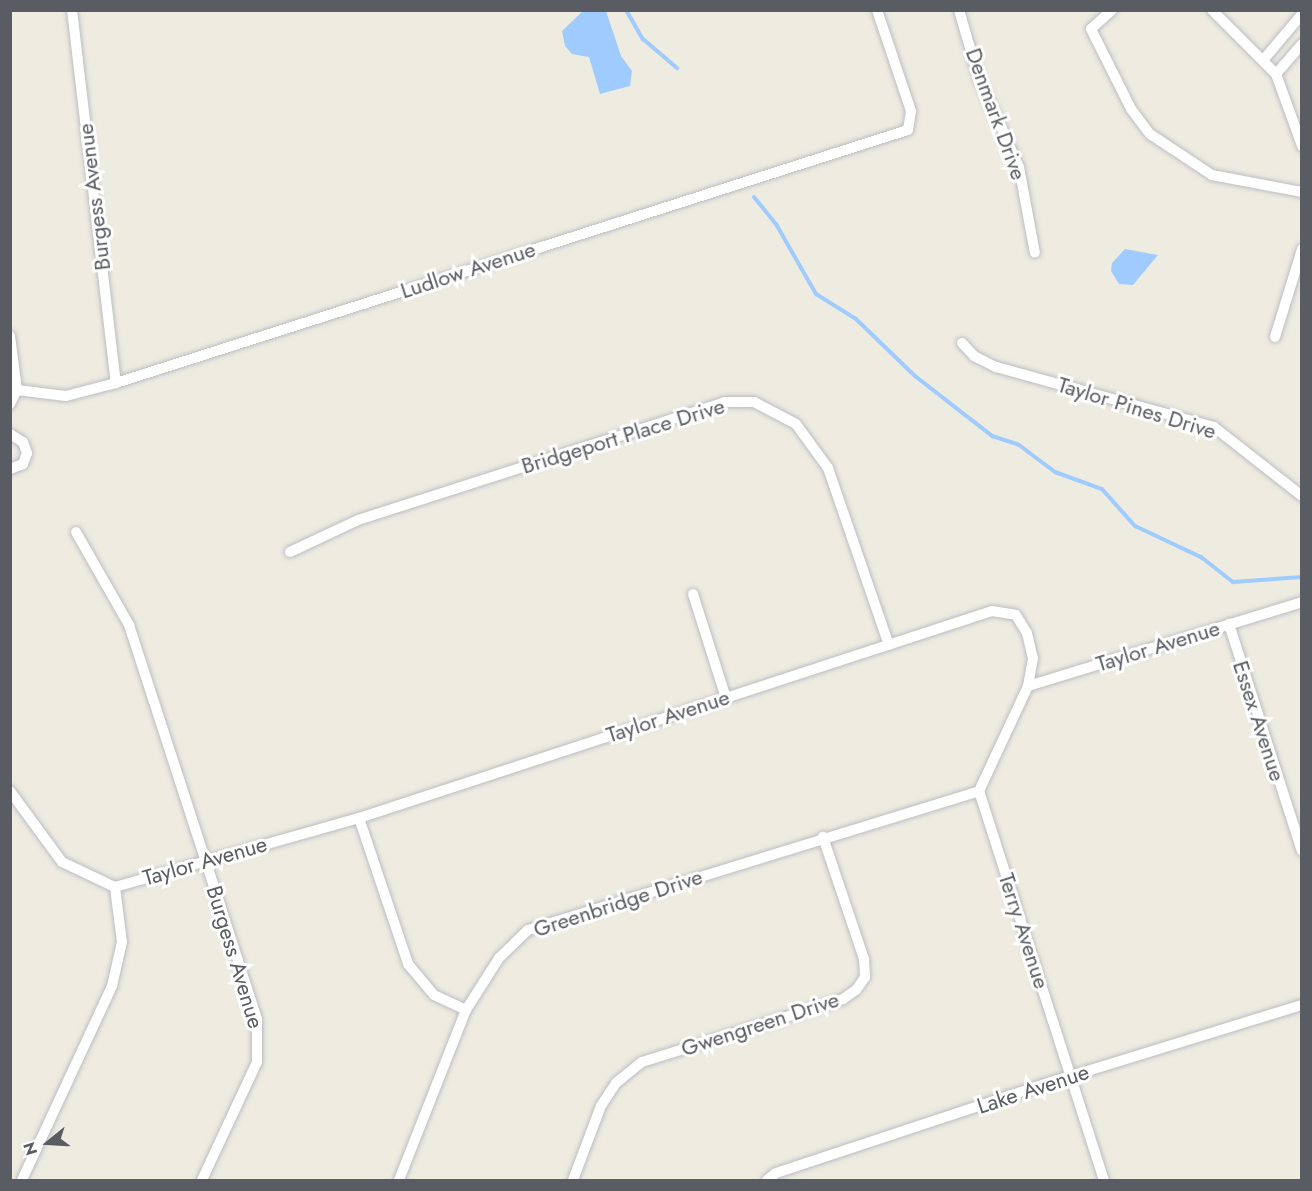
<!DOCTYPE html>
<html>
<head>
<meta charset="utf-8">
<style>
	body { margin:0 }
	#map { position:relative; width:1312px; height:1191px; overflow:hidden; background:#eeece0; font-family:Jost,sans-serif }
	div>[style] { position:absolute }
	.water>* { inset:0; background:#9fcbff }
	.stream>* { height:4px; margin:-2px; padding:0 2px; transform-origin:2px; border-radius:2px; background:#9fcbff }
	.roads { filter:drop-shadow(0 0 2px #bbbdc4) drop-shadow(0 0 2px #bbbdc4) }
	.street>* { height:10px; margin:-5px; padding:0 5px; transform-origin:5px; border-radius:5px; background:#fff }
	span { translate:-50% -50%; white-space:nowrap; text-align:center; line-height:1.15; -webkit-text-stroke:6px #fff; paint-order:stroke }
	.street-label { font-size:22px; color:#595c63 }
	.frame { position:absolute; inset:0; border:12px solid #595c63; pointer-events:none }
	.north { position:absolute; left:18px; top:1113px; width:60px; height:60px; -webkit-text-stroke:4px #fff; paint-order:stroke; rotate:252deg; font-size:16px; font-weight:700; line-height:24px; text-align:center; color:#595c63 }
	.north::after { content:''; display:block; margin:auto; width:21px; height:27px; background:#595c63; clip-path:polygon(50% 0,100% 100%,50% 72%,0 100%) }
</style>
</head>
<body>
<div id="map">
	<div class="water">
		<i style="clip-path:polygon(583px 11px,606px 11px,621px 56px,632px 71px,630px 86px,600px 94px,589px 57px,572px 54px,565px 46px,562px 31px)"></i>
		<i style="clip-path:polygon(1125px 249px,1158px 255px,1133px 285px,1119px 284px,1111px 271px,1112px 263px)"></i>
	</div>
	<div class="stream">
		<i style="left:626px;top:10px;width:34px;rotate:60deg"></i>
		<i style="left:643px;top:39px;width:45px;rotate:40.5deg"></i>
		<i style="left:754px;top:197px;width:35px;rotate:51deg"></i>
		<i style="left:776px;top:224px;width:81px;rotate:60.3deg"></i>
		<i style="left:816px;top:294px;width:47px;rotate:32deg"></i>
		<i style="left:856px;top:319px;width:82px;rotate:44deg"></i>
		<i style="left:915px;top:376px;width:98px;rotate:37.9deg"></i>
		<i style="left:992px;top:436px;width:28px;rotate:18deg"></i>
		<i style="left:1019px;top:445px;width:45px;rotate:36.9deg"></i>
		<i style="left:1055px;top:472px;width:50px;rotate:19.9deg"></i>
		<i style="left:1102px;top:489px;width:50px;rotate:48.3deg"></i>
		<i style="left:1135px;top:526px;width:73px;rotate:25.2deg"></i>
		<i style="left:1201px;top:557px;width:41px;rotate:38deg"></i>
		<i style="left:1233px;top:582px;width:69px;rotate:-4.1deg"></i>
	</div>
	<div class="roads">
		<div class="street">
			<i style="left:72px;top:10px;width:376px;rotate:83.3deg"></i>
			<i style="left:959px;top:10px;width:72px;rotate:73.8deg"></i>
			<i style="left:979px;top:79px;width:97px;rotate:65.6deg"></i>
			<i style="left:1019px;top:167px;width:87px;rotate:79.5deg"></i>
			<i style="left:1112px;top:10px;width:28px;rotate:138deg"></i>
			<i style="left:1091px;top:29px;width:89px;rotate:63.4deg"></i>
			<i style="left:1131px;top:109px;width:31px;rotate:53deg"></i>
			<i style="left:1150px;top:134px;width:74px;rotate:33.5deg"></i>
			<i style="left:1212px;top:175px;width:92px;rotate:10.7deg"></i>
			<i style="left:1212px;top:10px;width:91px;rotate:45deg"></i>
			<i style="left:1276px;top:74px;width:77px;rotate:70.1deg"></i>
			<i style="left:1265px;top:58px;width:57px;rotate:-49.9deg"></i>
			<i style="left:1276px;top:74px;width:40px;rotate:-49deg"></i>
			<i style="left:10px;top:336px;width:54px;rotate:82.6deg"></i>
			<i style="left:17px;top:390px;width:16px;rotate:117deg"></i>
			<i style="left:1275px;top:337px;width:92px;rotate:-72.9deg"></i>
			<i style="left:962px;top:343px;width:18px;rotate:47deg"></i>
			<i style="left:974px;top:356px;width:25px;rotate:27deg"></i>
			<i style="left:996px;top:367px;width:226px;rotate:15.4deg"></i>
			<i style="left:1214px;top:427px;width:112px;rotate:38.1deg"></i>
			<i style="left:17px;top:390px;width:49px;rotate:7deg"></i>
			<i style="left:66px;top:396px;width:52px;rotate:-14.6deg"></i>
			<i style="left:116px;top:383px;width:831px;rotate:-17.72deg"></i>
			<i style="left:908px;top:130px;width:19px;rotate:-81deg"></i>
			<i style="left:911px;top:111px;width:107px;rotate:-108.6deg"></i>
			<i style="left:10px;top:434px;width:15px;rotate:32deg"></i>
			<i style="left:23px;top:442px;width:12px;rotate:70deg"></i>
			<i style="left:27px;top:453px;width:12px;rotate:110deg"></i>
			<i style="left:23px;top:464px;width:14px;rotate:159deg"></i>
			<i style="left:76px;top:532px;width:107px;rotate:60.3deg"></i>
			<i style="left:129px;top:625px;width:415px;rotate:72deg"></i>
			<i style="left:257px;top:1020px;width:42px;rotate:90deg"></i>
			<i style="left:257px;top:1062px;width:130px;rotate:115deg"></i>
			<i style="left:290px;top:552px;width:75px;rotate:-25.2deg"></i>
			<i style="left:358px;top:520px;width:386px;rotate:-17.8deg"></i>
			<i style="left:725px;top:402px;width:29px"></i>
			<i style="left:754px;top:402px;width:47px;rotate:27.6deg"></i>
			<i style="left:796px;top:424px;width:54px;rotate:54deg"></i>
			<i style="left:828px;top:468px;width:187px;rotate:71deg"></i>
			<i style="left:693px;top:594px;width:109px;rotate:72.4deg"></i>
			<i style="left:1229px;top:624px;width:238px;rotate:72.2deg"></i>
			<i style="left:1028px;top:686px;width:116px;rotate:115deg"></i>
			<i style="left:979px;top:791px;width:409px;rotate:72.2deg"></i>
			<i style="left:10px;top:791px;width:88px;rotate:53.8deg"></i>
			<i style="left:62px;top:862px;width:59px;rotate:25.3deg"></i>
			<i style="left:115px;top:887px;width:254px;rotate:-15.8deg"></i>
			<i style="left:359px;top:818px;width:666px;rotate:-18.11deg"></i>
			<i style="left:992px;top:611px;width:24px;rotate:9deg"></i>
			<i style="left:1016px;top:615px;width:21px;rotate:59deg"></i>
			<i style="left:1027px;top:633px;width:26px;rotate:77deg"></i>
			<i style="left:1033px;top:658px;width:28px;rotate:100deg"></i>
			<i style="left:1028px;top:686px;width:287px;rotate:-17deg"></i>
			<i style="left:359px;top:818px;width:154px;rotate:71.4deg"></i>
			<i style="left:408px;top:964px;width:40px;rotate:50deg"></i>
			<i style="left:434px;top:995px;width:35px;rotate:25deg"></i>
			<i style="left:22px;top:1180px;width:214px;rotate:-65.1deg"></i>
			<i style="left:112px;top:986px;width:45px;rotate:-77.2deg"></i>
			<i style="left:122px;top:942px;width:55px;rotate:-97.3deg"></i>
			<i style="left:399px;top:1180px;width:183px;rotate:-68.5deg"></i>
			<i style="left:466px;top:1010px;width:62px;rotate:-57.6deg"></i>
			<i style="left:499px;top:958px;width:40px;rotate:-44deg"></i>
			<i style="left:528px;top:930px;width:472px;rotate:-17.1deg"></i>
			<i style="left:573px;top:1180px;width:79px;rotate:-69.3deg"></i>
			<i style="left:601px;top:1106px;width:27px;rotate:-57deg"></i>
			<i style="left:616px;top:1083px;width:33px;rotate:-39deg"></i>
			<i style="left:642px;top:1062px;width:211px;rotate:-17.4deg"></i>
			<i style="left:843px;top:999px;width:16px;rotate:-35deg"></i>
			<i style="left:856px;top:990px;width:16px;rotate:-55deg"></i>
			<i style="left:865px;top:977px;width:18px;rotate:-93deg"></i>
			<i style="left:864px;top:959px;width:129px;rotate:-108.6deg"></i>
			<i style="left:767px;top:1180px;width:11px;rotate:-38deg"></i>
			<i style="left:776px;top:1173px;width:297px;rotate:-18.3deg"></i>
			<i style="left:1058px;top:1080px;width:255px;rotate:-17.1deg"></i>
		</div>
	</div>
	<div class="street-label">
		<span style="left:996px;top:114px;rotate:70deg">Denmark Drive</span>
		<span style="left:94px;top:197px;rotate:-97deg">Burgess Avenue</span>
		<span style="left:468px;top:270px;rotate:-18deg">Ludlow Avenue</span>
		<span style="left:1137px;top:408px;rotate:17deg">Taylor Pines Drive</span>
		<span style="left:623px;top:436px;rotate:-17deg">Bridgeport Place Drive</span>
		<span style="left:1158px;top:646px;rotate:-17deg">Taylor Avenue</span>
		<span style="left:668px;top:716px;rotate:-18deg">Taylor Avenue</span>
		<span style="left:1259px;top:721px;rotate:72deg">Essex Avenue</span>
		<span style="left:205px;top:861px;rotate:-16deg">Taylor Avenue</span>
		<span style="left:618px;top:903px;rotate:-18deg">Greenbridge Drive</span>
		<span style="left:1024px;top:931px;rotate:72deg">Terry Avenue</span>
		<span style="left:235px;top:957px;rotate:73deg">Burgess Avenue</span>
		<span style="left:760px;top:1024px;rotate:-18deg">Gwengreen Drive</span>
		<span style="left:1033px;top:1089px;rotate:-18deg">Lake Avenue</span>
	</div>
	<div class="frame"></div>
	<div class="north">N</div>
</div>
</body>
</html>
